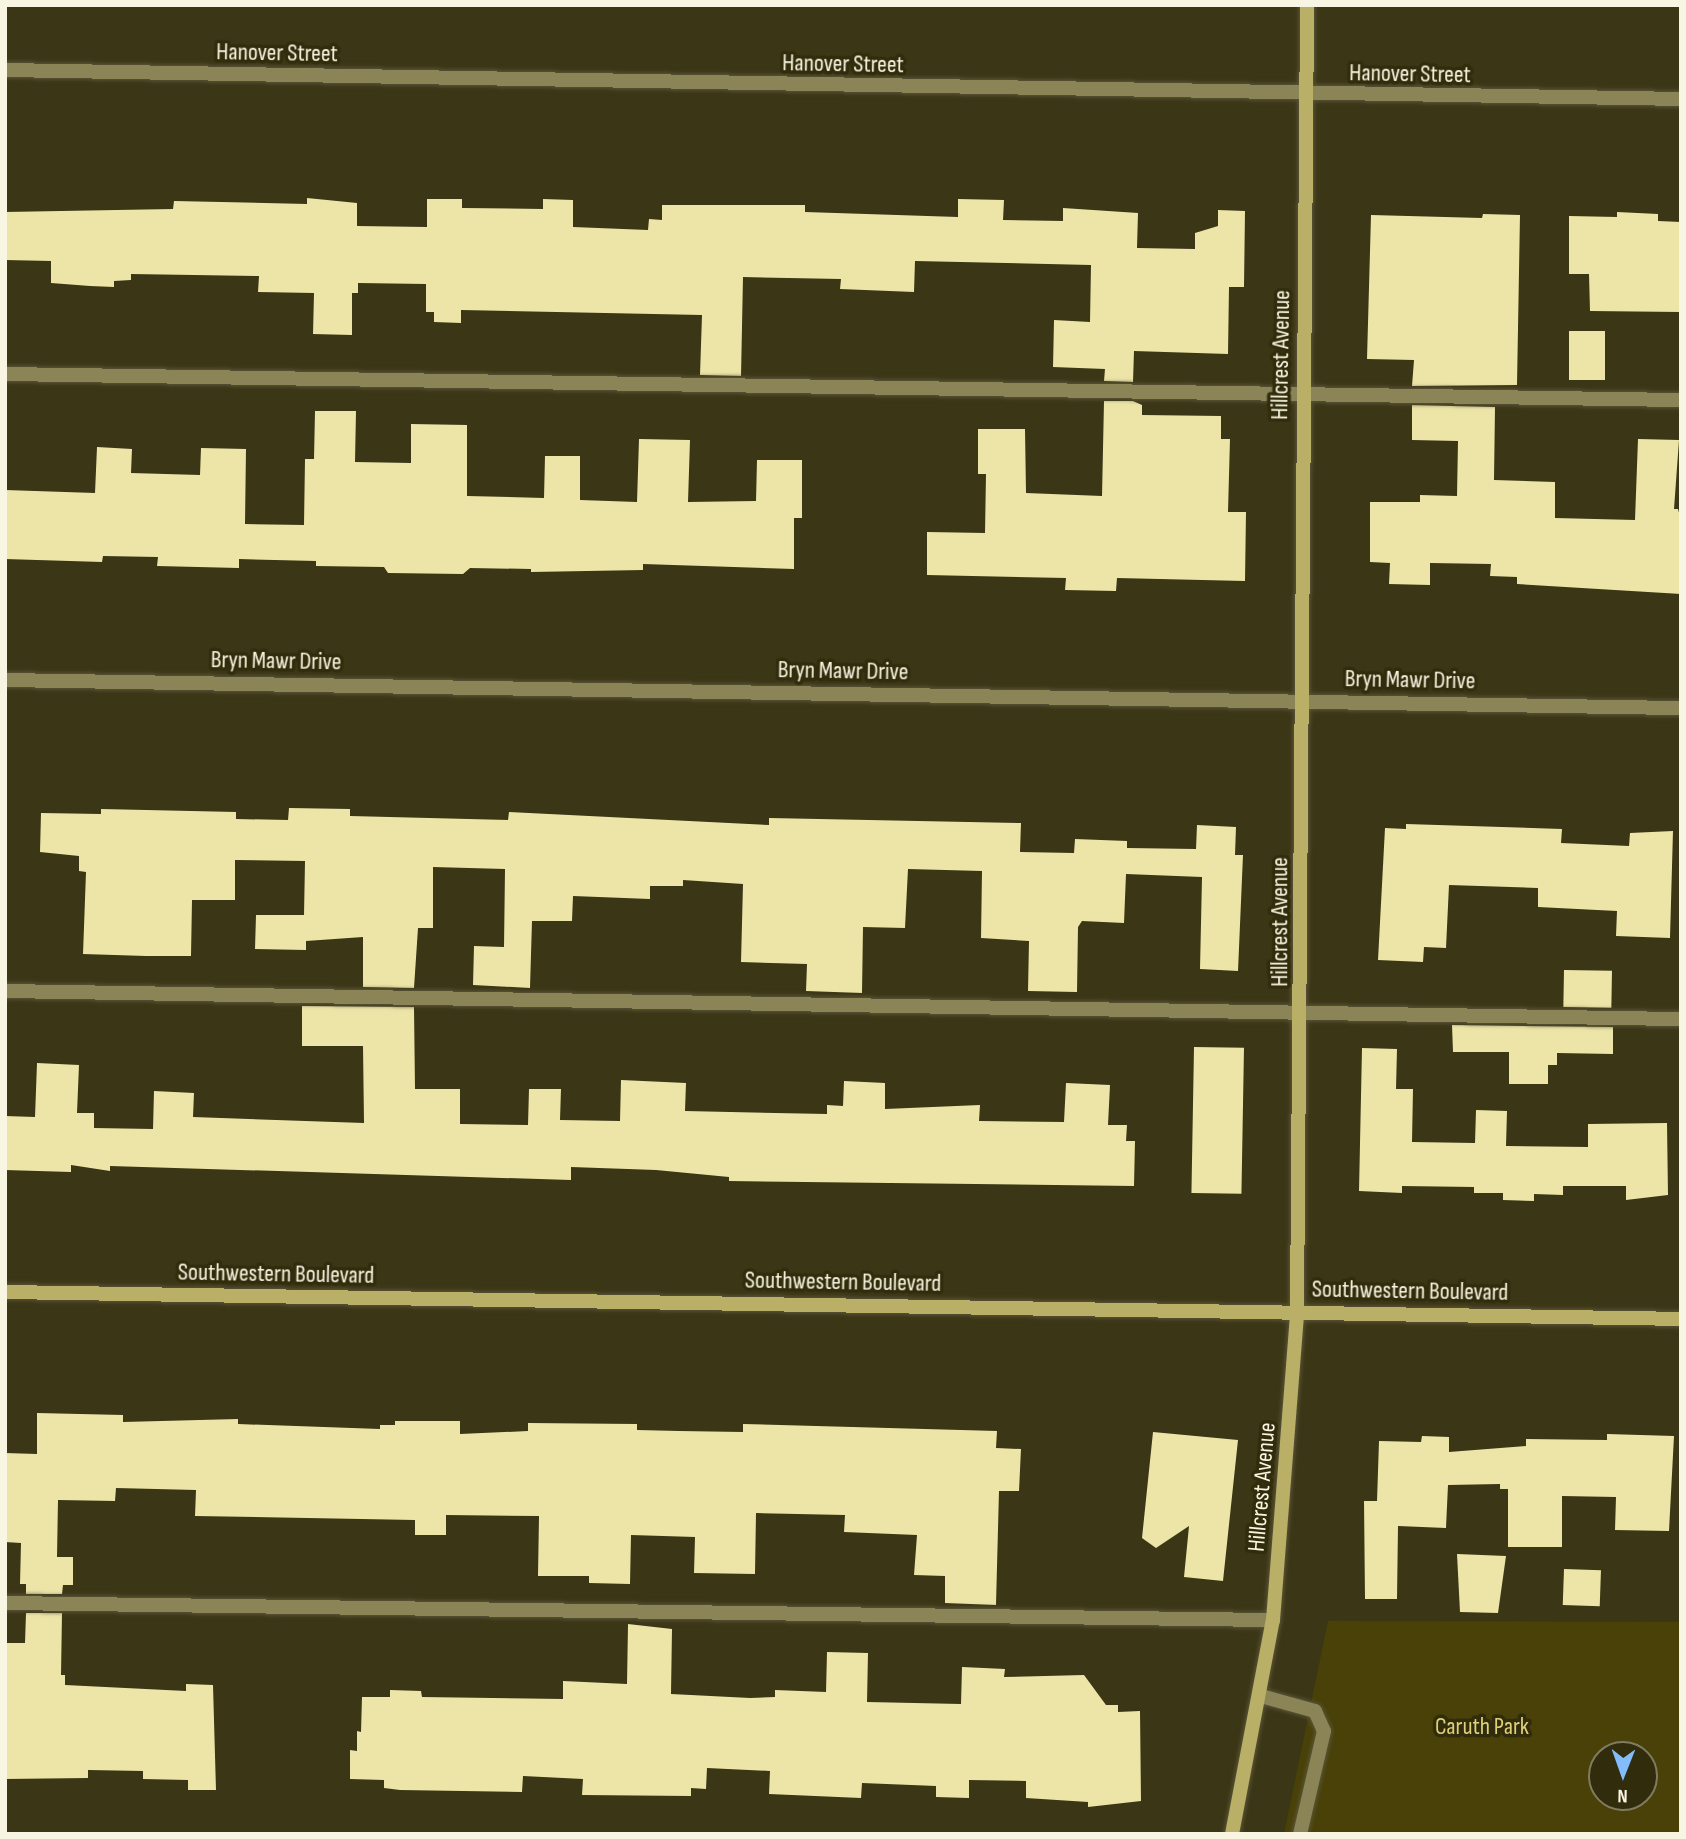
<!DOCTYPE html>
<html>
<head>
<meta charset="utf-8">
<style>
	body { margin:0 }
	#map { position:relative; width:1686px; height:1839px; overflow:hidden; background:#3b3616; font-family:"Sofia Sans Condensed",sans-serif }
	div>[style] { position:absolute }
	.green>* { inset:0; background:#494108 }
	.building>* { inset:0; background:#ede5a8; transform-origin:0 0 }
	.roads { filter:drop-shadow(0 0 2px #595537) drop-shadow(0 0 2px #595537) }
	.lane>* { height:14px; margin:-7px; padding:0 7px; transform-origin:7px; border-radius:7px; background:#8a8457 }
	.street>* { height:14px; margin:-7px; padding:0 7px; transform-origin:7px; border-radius:7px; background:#8a8457 }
	.secondary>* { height:14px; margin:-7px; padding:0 7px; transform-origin:7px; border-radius:7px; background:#baaf67 }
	span { translate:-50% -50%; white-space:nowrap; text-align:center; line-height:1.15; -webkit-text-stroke:7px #312c0b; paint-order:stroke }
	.street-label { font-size:24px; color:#f8f5e2 }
	.park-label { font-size:24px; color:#ded17a }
	.frame { position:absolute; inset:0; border:7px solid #f8f5e2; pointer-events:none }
	.north { position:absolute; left:1588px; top:1741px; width:70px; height:70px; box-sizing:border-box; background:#312c0b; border:2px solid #817c61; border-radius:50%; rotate:181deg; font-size:19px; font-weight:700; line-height:28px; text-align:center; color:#f8f5e2 }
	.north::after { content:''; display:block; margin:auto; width:24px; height:32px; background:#82bcfa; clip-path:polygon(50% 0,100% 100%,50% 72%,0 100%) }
</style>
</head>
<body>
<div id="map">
	<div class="green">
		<i style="clip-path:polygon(evenodd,1328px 1621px,1681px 1622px,1681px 1834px,1284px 1834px,1328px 1621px,1602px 1755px,1644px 1755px,1644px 1797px,1602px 1797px,1602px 1755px)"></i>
	</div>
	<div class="building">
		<i style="clip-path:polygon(307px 198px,357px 203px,357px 226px,427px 227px,427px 199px,462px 199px,462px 208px,543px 209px,543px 199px,573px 200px,573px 227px,648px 230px,649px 219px,662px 220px,662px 205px,805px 205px,805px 212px,958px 217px,958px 199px,1004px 200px,1003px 220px,1063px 221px,1063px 208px,1138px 213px,1137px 248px,1195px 249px,1195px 233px,1218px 226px,1218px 210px,1245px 211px,1244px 287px,1229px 287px,1228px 354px,1134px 351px,1133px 382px,1104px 381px,1105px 369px,1053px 367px,1054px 320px,1090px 322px,1091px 265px,915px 261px,914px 292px,840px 289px,841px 279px,743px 277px,741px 376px,700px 375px,702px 315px,461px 310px,461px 323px,434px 322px,434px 312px,426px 312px,426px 284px,358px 283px,358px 293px,352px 293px,352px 335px,313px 334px,314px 293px,258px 292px,259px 276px,131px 274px,131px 280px,114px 281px,114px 287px,90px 286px,51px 283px,51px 261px,5px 260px,5px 212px,173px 209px,174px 201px,307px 204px)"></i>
		<i style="clip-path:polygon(1617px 212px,1658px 214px,1658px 221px,1681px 222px,1681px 312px,1590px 311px,1589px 274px,1569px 274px,1569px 216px,1617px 217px)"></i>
		<i style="clip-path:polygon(1483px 214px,1520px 215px,1517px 385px,1412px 386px,1414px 360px,1367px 359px,1371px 215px,1482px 218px)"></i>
		<i style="left:1569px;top:331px;width:36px;height:49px"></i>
		<i style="clip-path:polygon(1104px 401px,1133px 401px,1142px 405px,1142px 415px,1221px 416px,1221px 439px,1230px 439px,1228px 512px,1246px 512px,1245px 581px,1117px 578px,1116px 591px,1065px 590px,1066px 578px,927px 575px,927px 532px,985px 533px,986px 474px,978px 474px,978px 429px,1025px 429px,1026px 493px,1102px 496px)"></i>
		<i style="clip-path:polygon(1412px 405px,1495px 407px,1494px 480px,1555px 482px,1555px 518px,1635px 520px,1638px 439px,1679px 440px,1674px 509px,1678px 509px,1681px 520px,1681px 594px,1517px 584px,1517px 577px,1490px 576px,1491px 564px,1430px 563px,1430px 585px,1389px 584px,1390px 563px,1370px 562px,1370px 502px,1420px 502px,1420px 495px,1457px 496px,1458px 441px,1412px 440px)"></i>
		<i style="clip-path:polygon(315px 411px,356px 411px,355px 462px,411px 463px,411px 424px,467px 425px,467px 496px,544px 498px,545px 456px,580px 456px,580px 500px,637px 502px,639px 439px,690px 440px,688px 502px,756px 501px,757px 460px,802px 460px,802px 518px,794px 518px,794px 569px,643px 564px,643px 570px,531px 572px,531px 569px,470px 568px,463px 574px,388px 573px,384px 567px,316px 566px,316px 561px,239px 559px,239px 568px,157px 566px,158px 557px,103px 556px,102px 562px,5px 559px,5px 490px,95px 493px,97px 447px,132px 449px,131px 473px,200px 475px,201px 448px,246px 449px,245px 524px,304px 525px,305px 459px,314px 459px)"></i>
		<i style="clip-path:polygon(289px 808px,350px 809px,350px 816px,508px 820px,509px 812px,769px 825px,769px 818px,1021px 823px,1020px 852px,1074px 853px,1075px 839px,1127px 841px,1127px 848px,1196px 849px,1197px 825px,1236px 827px,1235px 855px,1243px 855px,1238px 971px,1200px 969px,1202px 877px,1126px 874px,1124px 923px,1082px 921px,1078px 927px,1077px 992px,1028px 991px,1029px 941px,981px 938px,982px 871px,908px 869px,905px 928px,863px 927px,862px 993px,806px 991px,807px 964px,741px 962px,743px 884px,683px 880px,683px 886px,650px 886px,650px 899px,573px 896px,572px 921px,532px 921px,530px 988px,473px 985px,474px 946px,504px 947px,505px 869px,433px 867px,433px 928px,418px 928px,414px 988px,363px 987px,363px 937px,306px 941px,306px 950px,255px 949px,256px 915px,304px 915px,305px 861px,235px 860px,235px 900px,192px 900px,191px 956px,146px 956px,83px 954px,86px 872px,79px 871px,79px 856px,40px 852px,41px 813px,101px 814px,101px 809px,236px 812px,236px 819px,288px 820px)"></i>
		<i style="clip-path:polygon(1406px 824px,1562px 829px,1561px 843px,1629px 846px,1630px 833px,1673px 831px,1670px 938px,1616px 936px,1617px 911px,1538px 907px,1538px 888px,1449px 885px,1446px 948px,1424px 947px,1423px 962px,1378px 960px,1385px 828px,1406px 829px)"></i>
		<i style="left:1564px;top:970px;width:48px;height:37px;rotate:1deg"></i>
		<i style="clip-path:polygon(302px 1006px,414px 1007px,415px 1089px,460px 1089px,460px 1124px,528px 1125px,529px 1089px,561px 1089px,560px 1120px,620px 1121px,621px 1080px,686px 1083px,685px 1111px,827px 1114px,827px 1105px,843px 1106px,844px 1081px,885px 1083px,885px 1109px,980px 1105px,979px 1121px,1064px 1122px,1066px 1083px,1110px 1085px,1108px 1125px,1127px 1125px,1126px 1141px,1135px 1141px,1134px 1186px,729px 1181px,729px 1177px,656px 1170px,571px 1167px,571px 1180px,110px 1166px,110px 1171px,71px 1165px,71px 1172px,5px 1170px,5px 1116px,35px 1117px,37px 1063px,79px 1065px,77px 1113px,94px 1113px,94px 1128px,153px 1129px,154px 1091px,194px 1093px,193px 1117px,364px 1123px,363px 1046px,302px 1046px)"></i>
		<i style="clip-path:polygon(1452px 1025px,1613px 1027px,1613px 1054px,1557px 1053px,1557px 1065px,1548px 1065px,1548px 1084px,1509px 1084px,1509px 1052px,1453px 1052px)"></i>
		<i style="left:1194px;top:1047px;width:50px;height:146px;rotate:1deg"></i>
		<i style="clip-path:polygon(1362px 1048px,1397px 1049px,1396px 1089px,1413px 1089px,1412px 1142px,1475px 1143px,1476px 1110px,1507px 1111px,1506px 1146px,1588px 1147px,1588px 1124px,1667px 1123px,1668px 1195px,1626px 1200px,1626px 1186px,1563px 1186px,1563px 1195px,1534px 1194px,1534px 1201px,1503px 1200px,1503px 1193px,1474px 1193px,1474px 1187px,1402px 1186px,1402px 1193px,1359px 1191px)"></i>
		<i style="clip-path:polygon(37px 1413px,123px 1415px,123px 1422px,238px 1419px,238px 1424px,380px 1429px,380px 1425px,395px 1425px,395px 1421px,460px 1421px,460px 1434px,528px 1431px,528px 1423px,637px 1424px,637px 1430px,679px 1431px,743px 1432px,743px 1424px,997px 1431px,996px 1448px,1021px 1449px,1019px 1491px,999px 1491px,996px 1605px,945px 1603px,945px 1576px,914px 1575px,917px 1535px,844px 1532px,845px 1515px,756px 1513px,755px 1574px,694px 1573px,695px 1537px,631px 1535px,630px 1584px,589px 1583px,589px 1576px,538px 1576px,539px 1516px,446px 1515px,446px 1535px,415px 1535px,415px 1520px,195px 1516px,196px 1490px,116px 1488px,115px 1501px,58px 1500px,57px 1557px,73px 1557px,73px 1585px,63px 1585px,62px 1594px,26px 1594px,26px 1584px,20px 1584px,21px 1543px,5px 1542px,5px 1453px,37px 1454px)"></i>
		<i style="clip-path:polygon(1153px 1432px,1238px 1440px,1223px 1581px,1184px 1577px,1189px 1526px,1156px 1548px,1142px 1538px)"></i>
		<i style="clip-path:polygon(1607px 1434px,1674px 1436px,1669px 1531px,1615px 1530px,1616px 1497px,1562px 1496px,1562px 1547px,1508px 1547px,1508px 1489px,1500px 1489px,1500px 1484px,1448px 1485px,1446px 1528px,1398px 1526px,1397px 1599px,1365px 1599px,1364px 1501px,1377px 1501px,1379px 1441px,1421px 1442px,1422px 1436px,1449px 1437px,1449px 1452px,1526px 1446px,1526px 1439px,1607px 1440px)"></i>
		<i style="clip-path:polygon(1457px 1554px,1506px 1556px,1498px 1613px,1460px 1612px)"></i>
		<i style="left:1564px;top:1569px;width:37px;height:36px;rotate:2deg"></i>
		<i style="clip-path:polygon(26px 1613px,62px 1613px,61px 1675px,65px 1675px,65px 1685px,186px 1691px,186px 1684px,213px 1685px,216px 1790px,188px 1790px,188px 1780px,143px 1779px,143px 1771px,88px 1770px,88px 1778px,5px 1779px,5px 1643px,25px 1643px)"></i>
		<i style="clip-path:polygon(628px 1624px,672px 1629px,671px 1694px,750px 1698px,775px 1697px,775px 1690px,826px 1692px,827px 1652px,868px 1653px,867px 1702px,961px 1704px,962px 1667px,1005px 1669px,1004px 1677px,1084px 1675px,1106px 1705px,1118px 1705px,1118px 1712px,1140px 1711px,1141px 1801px,1088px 1807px,1088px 1802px,1026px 1798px,1026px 1781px,969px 1780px,969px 1798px,936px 1797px,936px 1786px,862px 1783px,861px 1798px,769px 1794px,770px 1771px,707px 1768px,706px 1789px,691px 1788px,691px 1796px,582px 1795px,583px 1779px,523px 1776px,522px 1792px,400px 1790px,384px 1788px,384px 1780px,350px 1779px,350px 1750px,357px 1751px,357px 1731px,361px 1732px,362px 1697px,390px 1697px,390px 1690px,421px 1691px,422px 1697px,563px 1699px,563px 1681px,627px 1684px)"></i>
	</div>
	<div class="roads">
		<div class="lane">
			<i style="left:5px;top:374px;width:1676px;rotate:0.89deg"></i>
			<i style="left:5px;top:991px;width:1676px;rotate:0.96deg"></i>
			<i style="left:5px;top:1603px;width:1268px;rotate:0.77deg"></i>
			<i style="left:1261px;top:1696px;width:56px;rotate:15.5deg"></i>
			<i style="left:1315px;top:1711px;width:22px;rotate:66deg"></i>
			<i style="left:1324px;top:1731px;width:106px;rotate:103.1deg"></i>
		</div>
		<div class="street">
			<i style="left:5px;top:70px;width:1676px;rotate:0.99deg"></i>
			<i style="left:5px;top:680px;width:1676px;rotate:0.96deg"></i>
		</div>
		<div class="secondary">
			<i style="left:5px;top:1292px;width:1676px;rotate:0.92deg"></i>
			<i style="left:1232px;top:1834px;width:218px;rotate:-79.2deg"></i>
			<i style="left:1273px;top:1620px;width:309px;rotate:-85.5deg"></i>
			<i style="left:1297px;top:1312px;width:1307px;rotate:-89.56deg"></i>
		</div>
	</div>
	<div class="street-label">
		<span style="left:277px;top:53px;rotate:1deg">Hanover Street</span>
		<span style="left:843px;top:64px;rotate:1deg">Hanover Street</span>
		<span style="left:1410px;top:74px;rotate:1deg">Hanover Street</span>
		<span style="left:1281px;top:355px;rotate:-89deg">Hillcrest Avenue</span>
		<span style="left:276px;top:661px;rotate:1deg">Bryn Mawr Drive</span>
		<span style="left:843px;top:671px;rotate:1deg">Bryn Mawr Drive</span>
		<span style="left:1410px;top:680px;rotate:1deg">Bryn Mawr Drive</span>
		<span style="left:1280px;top:922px;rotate:-90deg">Hillcrest Avenue</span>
		<span style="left:276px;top:1274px;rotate:1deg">Southwestern Boulevard</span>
		<span style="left:843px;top:1282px;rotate:1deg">Southwestern Boulevard</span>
		<span style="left:1410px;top:1291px;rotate:1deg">Southwestern Boulevard</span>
		<span style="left:1262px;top:1487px;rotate:-85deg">Hillcrest Avenue</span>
	</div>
	<div class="park-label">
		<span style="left:1482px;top:1727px">Caruth Park</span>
	</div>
	<div class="frame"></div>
	<div class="north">N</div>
</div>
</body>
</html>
